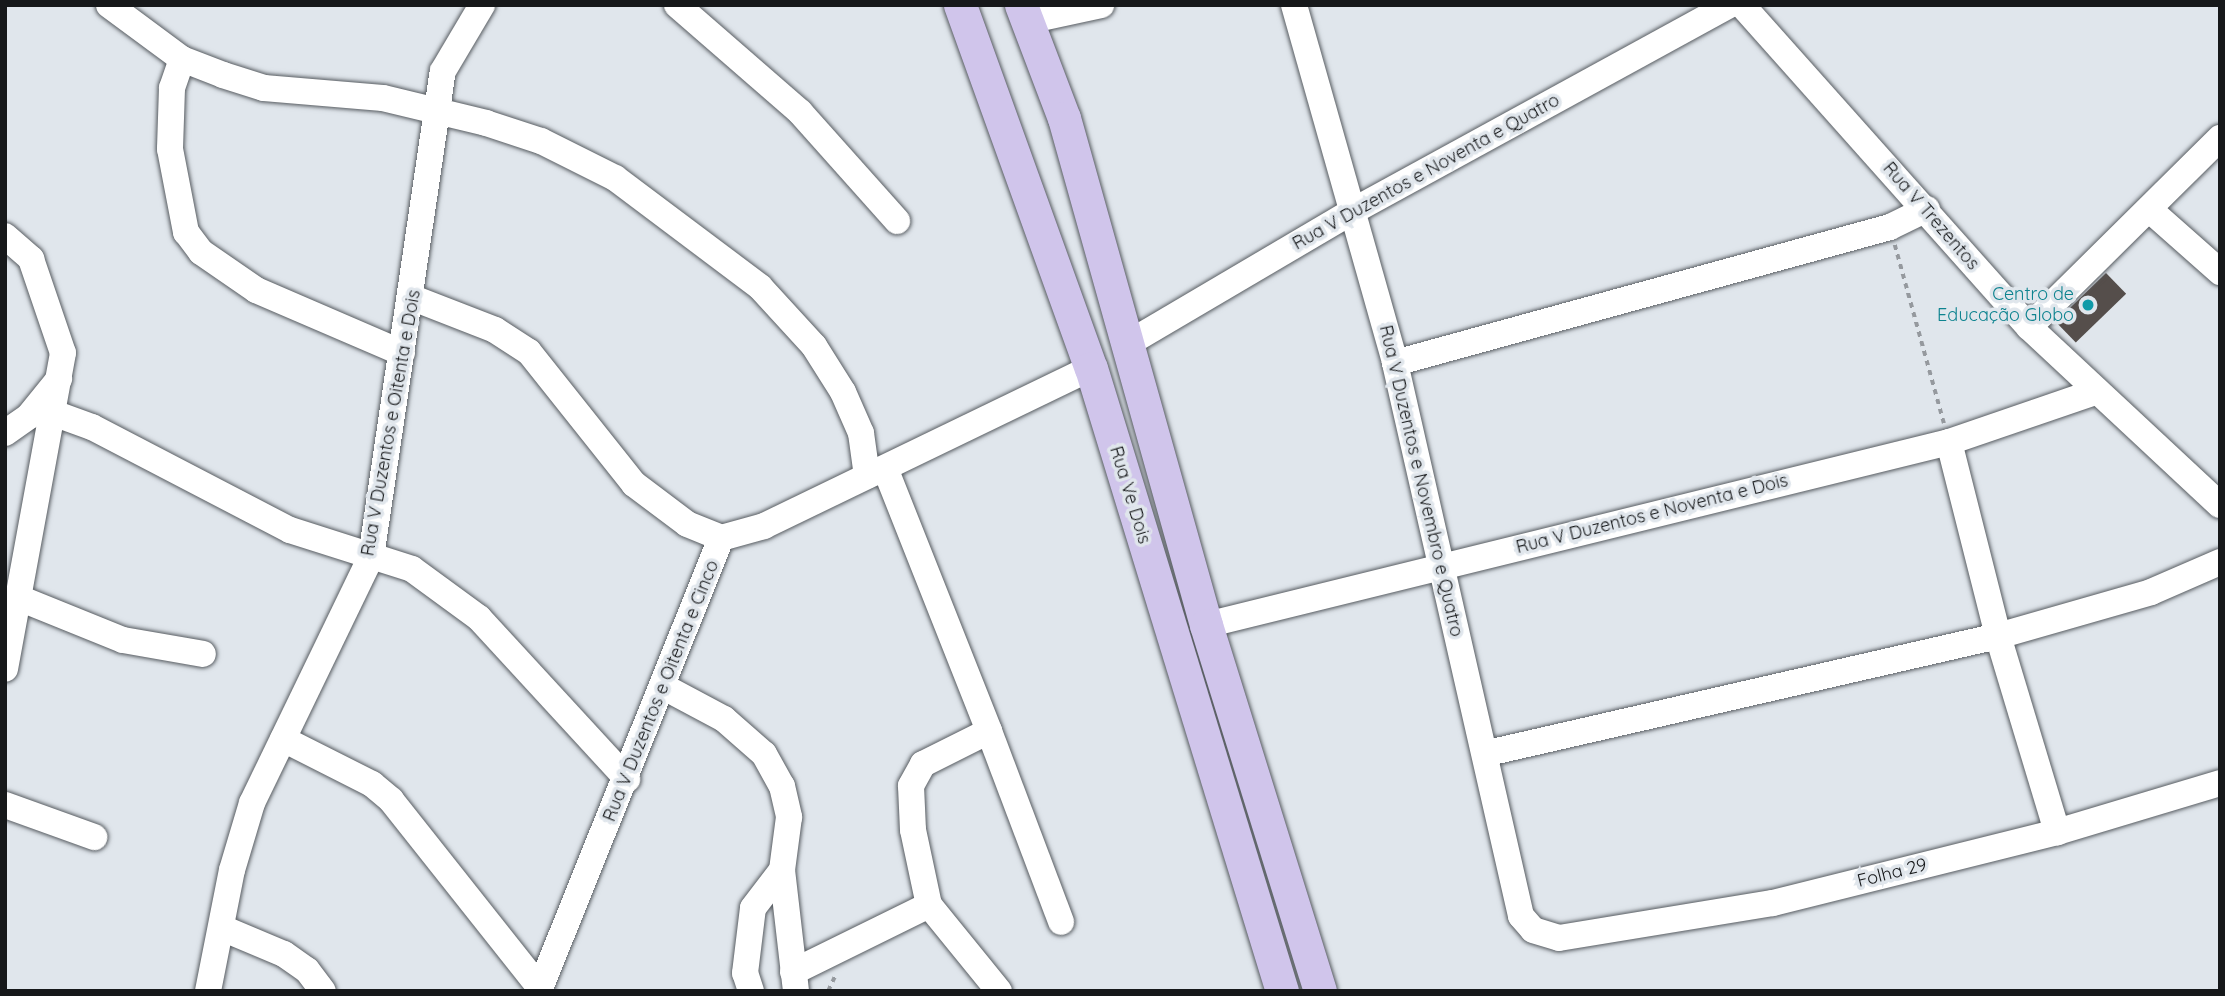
<!DOCTYPE html>
<html>
<head>
<meta charset="utf-8">
<style>
	body { margin:0 }
	#map { position:relative; width:2225px; height:996px; overflow:hidden; background:#e0e6ec; font-family:Quicksand,sans-serif }
	div>[style] { position:absolute }
	.building>* { inset:0; background:#554e4b; transform-origin:0 0 }
	.path>* { height:3.5px; margin-top:-1.75px; transform-origin:0; background:repeating-linear-gradient(90deg,#95999e 0 5px,transparent 0 10px) }
	.roads { filter:drop-shadow(0 0 2px #575c61) drop-shadow(0 0 2px #575c61) }
	.minor>* { height:26px; margin:-13px; padding:0 13px; transform-origin:13px; border-radius:13px; background:#fff }
	.major>* { height:33px; margin:-16.5px; padding:0 16.5px; transform-origin:16.5px; border-radius:16.5px; background:#d0c5eb }
	.dots>* { width:19px; height:19px; translate:-50% -50%; box-sizing:border-box; border:4px solid #e0e6ec; border-radius:50% }
	span { translate:-50% -50%; white-space:nowrap; text-align:center; line-height:1.15; -webkit-text-stroke:7px #e0e6ec; paint-order:stroke }
	.street-label { font-size:18px; color:#16181a }
	.culture-label { font-size:18px; color:#0d838f }
	.right { translate:-100% -50%; text-align:right }
	.frame { position:absolute; inset:0; border:7px solid #16181a; pointer-events:none }
</style>
</head>
<body>
<div id="map">
	<div class="building">
		<i style="left:2106px;top:273px;width:29px;height:70px;rotate:46deg"></i>
	</div>
	<div class="path">
		<i style="left:1895px;top:245px;width:185px;rotate:74.6deg"></i>
		<i style="left:828px;top:991px;width:19px;rotate:-65deg"></i>
	</div>
	<div class="roads">
		<div class="minor">
			<i style="left:109px;top:5px;width:91px;rotate:36.5deg"></i>
			<i style="left:182px;top:59px;width:44px;rotate:21.3deg"></i>
			<i style="left:223px;top:75px;width:43px;rotate:17.6deg"></i>
			<i style="left:264px;top:88px;width:119px;rotate:4.8deg"></i>
			<i style="left:383px;top:98px;width:106px;rotate:13.6deg"></i>
			<i style="left:486px;top:123px;width:58px;rotate:18.1deg"></i>
			<i style="left:541px;top:141px;width:83px;rotate:26.6deg"></i>
			<i style="left:615px;top:178px;width:181px;rotate:36.9deg"></i>
			<i style="left:760px;top:287px;width:80px;rotate:47.5deg"></i>
			<i style="left:814px;top:346px;width:54px;rotate:57.8deg"></i>
			<i style="left:843px;top:392px;width:45px;rotate:66.3deg"></i>
			<i style="left:861px;top:433px;width:43px;rotate:82.1deg"></i>
			<i style="left:677px;top:5px;width:163px;rotate:41deg"></i>
			<i style="left:800px;top:112px;width:146px;rotate:48.3deg"></i>
			<i style="left:1294px;top:5px;width:372px;rotate:74.2deg"></i>
			<i style="left:1395px;top:363px;width:567px;rotate:77.16deg"></i>
			<i style="left:1521px;top:916px;width:18px;rotate:49deg"></i>
			<i style="left:1533px;top:930px;width:27px;rotate:17deg"></i>
			<i style="left:1559px;top:938px;width:217px;rotate:-9.3deg"></i>
			<i style="left:1773px;top:903px;width:293px;rotate:-14deg"></i>
			<i style="left:2057px;top:832px;width:170px;rotate:-16.7deg"></i>
			<i style="left:1742px;top:5px;width:431px;rotate:48.3deg"></i>
			<i style="left:2029px;top:327px;width:261px;rotate:43deg"></i>
			<i style="left:1027px;top:21px;width:76px;rotate:-12.2deg"></i>
			<i style="left:182px;top:59px;width:31px;rotate:109deg"></i>
			<i style="left:172px;top:88px;width:61px;rotate:91.9deg"></i>
			<i style="left:170px;top:149px;width:85px;rotate:79.1deg"></i>
			<i style="left:186px;top:232px;width:25px;rotate:53deg"></i>
			<i style="left:201px;top:252px;width:67px;rotate:34.6deg"></i>
			<i style="left:256px;top:290px;width:159px;rotate:23.3deg"></i>
			<i style="left:2150px;top:210px;width:94px;rotate:41.5deg"></i>
			<i style="left:5px;top:236px;width:35px;rotate:41deg"></i>
			<i style="left:31px;top:259px;width:99px;rotate:71.2deg"></i>
			<i style="left:63px;top:353px;width:321px;rotate:100.4deg"></i>
			<i style="left:413px;top:298px;width:88px;rotate:21.3deg"></i>
			<i style="left:495px;top:330px;width:40px;rotate:32.9deg"></i>
			<i style="left:529px;top:352px;width:169px;rotate:51.5deg"></i>
			<i style="left:634px;top:484px;width:66px;rotate:37deg"></i>
			<i style="left:687px;top:524px;width:37px;rotate:22deg"></i>
			<i style="left:2029px;top:327px;width:269px;rotate:-44.7deg"></i>
			<i style="left:1127px;top:344px;width:262px;rotate:-30.5deg"></i>
			<i style="left:1353px;top:211px;width:429px;rotate:-28.7deg"></i>
			<i style="left:1395px;top:363px;width:513px;rotate:-15.36deg"></i>
			<i style="left:1890px;top:227px;width:41px;rotate:-25.9deg"></i>
			<i style="left:56px;top:414px;width:38px;rotate:20deg"></i>
			<i style="left:92px;top:427px;width:223px;rotate:27.5deg"></i>
			<i style="left:290px;top:530px;width:128px;rotate:17.7deg"></i>
			<i style="left:412px;top:569px;width:83px;rotate:36.2deg"></i>
			<i style="left:479px;top:618px;width:219px;rotate:47.4deg"></i>
			<i style="left:5px;top:433px;width:29px;rotate:-35deg"></i>
			<i style="left:29px;top:416px;width:48px;rotate:-51deg"></i>
			<i style="left:1949px;top:442px;width:200px;rotate:75.8deg"></i>
			<i style="left:1998px;top:636px;width:205px;rotate:73.2deg"></i>
			<i style="left:885px;top:468px;width:283px;rotate:68.4deg"></i>
			<i style="left:989px;top:731px;width:74px;rotate:153.4deg"></i>
			<i style="left:923px;top:764px;width:25px;rotate:119deg"></i>
			<i style="left:911px;top:786px;width:44px;rotate:87.4deg"></i>
			<i style="left:913px;top:830px;width:77px;rotate:78deg"></i>
			<i style="left:929px;top:905px;width:111px;rotate:50.9deg"></i>
			<i style="left:721px;top:538px;width:45px;rotate:-15.6deg"></i>
			<i style="left:764px;top:526px;width:363px;rotate:-25.8deg"></i>
			<i style="left:19px;top:598px;width:112px;rotate:22deg"></i>
			<i style="left:123px;top:640px;width:81px;rotate:9.9deg"></i>
			<i style="left:1206px;top:625px;width:765px;rotate:-13.84deg"></i>
			<i style="left:1949px;top:442px;width:154px;rotate:-18.9deg"></i>
			<i style="left:664px;top:687px;width:68px;rotate:28.1deg"></i>
			<i style="left:724px;top:719px;width:53px;rotate:41.2deg"></i>
			<i style="left:764px;top:754px;width:37px;rotate:61deg"></i>
			<i style="left:782px;top:786px;width:32px;rotate:77deg"></i>
			<i style="left:789px;top:817px;width:53px;rotate:97.5deg"></i>
			<i style="left:782px;top:870px;width:122px;rotate:83.4deg"></i>
			<i style="left:989px;top:731px;width:204px;rotate:69.3deg"></i>
			<i style="left:283px;top:739px;width:100px;rotate:26.8deg"></i>
			<i style="left:372px;top:784px;width:25px;rotate:40deg"></i>
			<i style="left:391px;top:800px;width:240px;rotate:51.6deg"></i>
			<i style="left:1488px;top:753px;width:523px;rotate:-12.92deg"></i>
			<i style="left:1998px;top:636px;width:159px;rotate:-16deg"></i>
			<i style="left:2151px;top:592px;width:75px;rotate:-23.5deg"></i>
			<i style="left:5px;top:805px;width:95px;rotate:19.8deg"></i>
			<i style="left:222px;top:928px;width:67px;rotate:22.8deg"></i>
			<i style="left:284px;top:954px;width:28px;rotate:35deg"></i>
			<i style="left:307px;top:970px;width:26px;rotate:53deg"></i>
			<i style="left:793px;top:972px;width:152px;rotate:-26.2deg"></i>
			<i style="left:208px;top:991px;width:123px;rotate:-78.8deg"></i>
			<i style="left:232px;top:870px;width:70px;rotate:-73.4deg"></i>
			<i style="left:252px;top:803px;width:273px;rotate:-64.2deg"></i>
			<i style="left:371px;top:557px;width:491px;rotate:-81.6deg"></i>
			<i style="left:443px;top:71px;width:77px;rotate:-59.4deg"></i>
			<i style="left:539px;top:991px;width:488px;rotate:-68.1deg"></i>
			<i style="left:751px;top:991px;width:19px;rotate:-108deg"></i>
			<i style="left:745px;top:973px;width:65px;rotate:-83deg"></i>
			<i style="left:753px;top:908px;width:48px;rotate:-52.7deg"></i>
		</div>
		<div class="major">
			<i style="left:960px;top:5px;width:386px;rotate:70.2deg"></i>
			<i style="left:1091px;top:368px;width:652px;rotate:72.96deg"></i>
			<i style="left:1021px;top:5px;width:121px;rotate:69.2deg"></i>
			<i style="left:1064px;top:118px;width:527px;rotate:74.35deg"></i>
			<i style="left:1206px;top:625px;width:383px;rotate:72.7deg"></i>
		</div>
	</div>
	<div class="dots">
		<i style="left:2088px;top:305px;background:#0f9aa8"></i>
	</div>
	<div class="street-label">
		<span style="left:1426px;top:172px;rotate:-29deg">Rua V Duzentos e Noventa e Quatro</span>
		<span style="left:1931px;top:216px;rotate:49deg">Rua V Trezentos</span>
		<span style="left:391px;top:423px;rotate:-80deg">Rua V Duzentos e Oitenta e Dois</span>
		<span style="left:1421px;top:481px;rotate:77deg">Rua V Duzentos e Novembro e Quatro</span>
		<span style="left:1130px;top:495px;rotate:73deg">Rua Ve Dois</span>
		<span style="left:1652px;top:514px;rotate:-14deg">Rua V Duzentos e Noventa e Dois</span>
		<span style="left:661px;top:691px;rotate:-68deg">Rua V Duzentos e Oitenta e Cinco</span>
		<span style="left:1892px;top:873px;rotate:-14deg">Folha 29</span>
	</div>
	<div class="culture-label">
		<span class="right" style="left:2074px;top:305px">Centro de<br>Educação Globo</span>
	</div>
	<div class="frame"></div>
</div>
</body>
</html>
